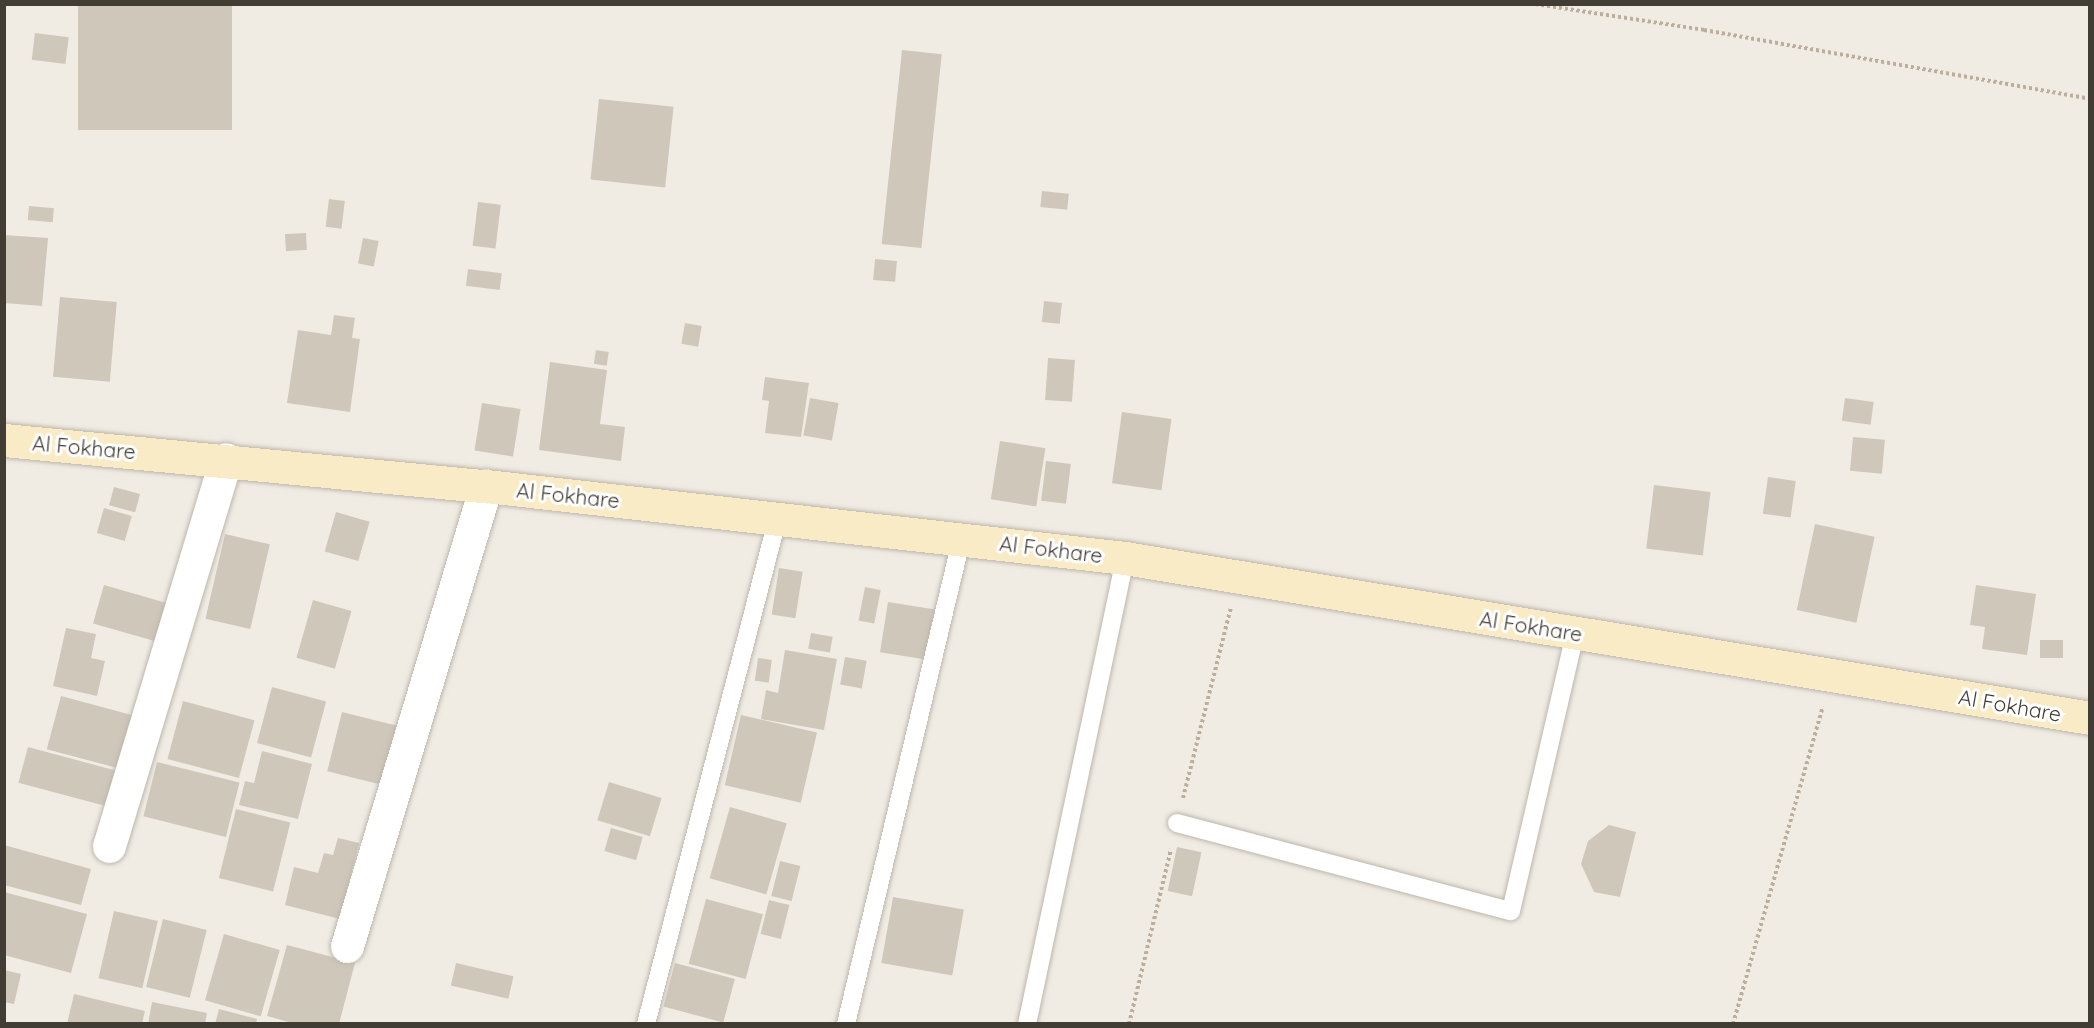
<!DOCTYPE html>
<html>
<head>
<meta charset="utf-8">
<style>
	body { margin:0 }
	#map { position:relative; width:2094px; height:1028px; overflow:hidden; background:#f0ece4; font-family:Quicksand,sans-serif }
	div>[style] { position:absolute }
	.building>* { inset:0; background:#d0c7bb; transform-origin:0 0 }
	.path>* { height:4px; margin-top:-2px; transform-origin:0; background:repeating-linear-gradient(90deg,#bbae9a 0 3px,transparent 0 6px) }
	.roads { filter:drop-shadow(0 0 2px #bdb6ab) drop-shadow(0 0 2px #bdb6ab) }
	.lane>* { height:18px; margin:-9px; padding:0 9px; transform-origin:9px; border-radius:9px; background:#fff }
	.street>* { height:33px; margin:-16.5px; padding:0 16.5px; transform-origin:16.5px; border-radius:16.5px; background:#fff }
	.secondary>* { height:33px; margin:-16.5px; padding:0 16.5px; transform-origin:16.5px; border-radius:16.5px; background:#f9ebc5 }
	span { translate:-50% -50%; white-space:nowrap; text-align:center; line-height:1.15; -webkit-text-stroke:6px #fff; paint-order:stroke }
	.street-label { font-size:21px; color:#413c34 }
	.frame { position:absolute; inset:0; border:6px solid #413c34; pointer-events:none }
</style>
</head>
<body>
<div id="map">
	<div class="building">
		<i style="left:78px;top:4px;width:154px;height:126px"></i>
		<i style="left:35px;top:33px;width:34px;height:27px;rotate:7deg"></i>
		<i style="left:902px;top:50px;width:40px;height:195px;rotate:6deg"></i>
		<i style="left:599px;top:99px;width:75px;height:81px;rotate:6deg"></i>
		<i style="left:1042px;top:191px;width:27px;height:16px;rotate:6deg"></i>
		<i style="left:329px;top:199px;width:16px;height:28px;rotate:7deg"></i>
		<i style="left:478px;top:202px;width:23px;height:44px;rotate:7deg"></i>
		<i style="left:29px;top:206px;width:25px;height:14px;rotate:5deg"></i>
		<i style="left:306px;top:233px;width:17px;height:21px;rotate:87deg"></i>
		<i style="clip-path:polygon(4px 235px,48px 238px,42px 306px,4px 303px)"></i>
		<i style="left:363px;top:238px;width:16px;height:26px;rotate:11deg"></i>
		<i style="left:875px;top:259px;width:22px;height:21px;rotate:5deg"></i>
		<i style="left:468px;top:269px;width:34px;height:17px;rotate:7deg"></i>
		<i style="left:60px;top:297px;width:57px;height:80px;rotate:5deg"></i>
		<i style="left:1044px;top:301px;width:18px;height:21px;rotate:6deg"></i>
		<i style="clip-path:polygon(334px 315px,355px 318px,352px 338px,360px 339px,350px 412px,287px 403px,298px 330px,331px 335px)"></i>
		<i style="left:685px;top:323px;width:17px;height:21px;rotate:10deg"></i>
		<i style="left:596px;top:350px;width:13px;height:14px;rotate:9deg"></i>
		<i style="left:1048px;top:358px;width:27px;height:42px;rotate:4deg"></i>
		<i style="clip-path:polygon(550px 362px,607px 370px,600px 424px,625px 427px,621px 461px,539px 450px)"></i>
		<i style="clip-path:polygon(765px 377px,809px 383px,801px 437px,765px 433px,769px 401px,762px 400px)"></i>
		<i style="left:810px;top:398px;width:29px;height:38px;rotate:10deg"></i>
		<i style="left:1845px;top:398px;width:29px;height:23px;rotate:8deg"></i>
		<i style="left:482px;top:403px;width:39px;height:48px;rotate:9deg"></i>
		<i style="left:1122px;top:412px;width:50px;height:72px;rotate:8deg"></i>
		<i style="left:1853px;top:437px;width:32px;height:34px;rotate:5deg"></i>
		<i style="left:1000px;top:441px;width:46px;height:59px;rotate:9deg"></i>
		<i style="left:1046px;top:461px;width:25px;height:40px;rotate:7deg"></i>
		<i style="left:1768px;top:477px;width:28px;height:37px;rotate:8deg"></i>
		<i style="left:1654px;top:485px;width:57px;height:64px;rotate:7deg"></i>
		<i style="left:114px;top:487px;width:27px;height:19px;rotate:15deg"></i>
		<i style="left:104px;top:508px;width:29px;height:26px;rotate:16deg"></i>
		<i style="left:336px;top:512px;width:35px;height:41px;rotate:16deg"></i>
		<i style="left:1815px;top:524px;width:61px;height:88px;rotate:12deg"></i>
		<i style="left:225px;top:534px;width:46px;height:87px;rotate:13deg"></i>
		<i style="left:779px;top:568px;width:24px;height:47px;rotate:9deg"></i>
		<i style="left:104px;top:585px;width:75px;height:40px;rotate:16deg"></i>
		<i style="clip-path:polygon(1976px 585px,2036px 594px,2027px 655px,1982px 649px,1985px 627px,1970px 625px)"></i>
		<i style="left:865px;top:587px;width:16px;height:34px;rotate:11deg"></i>
		<i style="left:313px;top:600px;width:40px;height:60px;rotate:16deg"></i>
		<i style="left:888px;top:602px;width:51px;height:51px;rotate:9deg"></i>
		<i style="clip-path:polygon(66px 628px,96px 634px,91px 658px,105px 661px,97px 696px,53px 686px)"></i>
		<i style="left:811px;top:633px;width:22px;height:16px;rotate:10deg"></i>
		<i style="left:2040px;top:640px;width:23px;height:18px"></i>
		<i style="clip-path:polygon(785px 650px,837px 659px,824px 730px,761px 719px,766px 690px,778px 693px)"></i>
		<i style="left:845px;top:657px;width:22px;height:28px;rotate:10deg"></i>
		<i style="left:758px;top:658px;width:14px;height:23px;rotate:8deg"></i>
		<i style="left:272px;top:687px;width:56px;height:58px;rotate:15deg"></i>
		<i style="left:61px;top:696px;width:80px;height:55px;rotate:15deg"></i>
		<i style="left:183px;top:701px;width:74px;height:60px;rotate:15deg"></i>
		<i style="left:342px;top:712px;width:60px;height:61px;rotate:14deg"></i>
		<i style="left:741px;top:715px;width:78px;height:72px;rotate:13deg"></i>
		<i style="left:28px;top:747px;width:100px;height:37px;rotate:15deg"></i>
		<i style="clip-path:polygon(262px 751px,312px 764px,298px 819px,239px 805px,245px 781px,254px 783px)"></i>
		<i style="left:157px;top:762px;width:85px;height:56px;rotate:14deg"></i>
		<i style="left:609px;top:782px;width:55px;height:40px;rotate:17deg"></i>
		<i style="left:730px;top:807px;width:59px;height:74px;rotate:16deg"></i>
		<i style="left:236px;top:809px;width:56px;height:71px;rotate:14deg"></i>
		<i style="clip-path:polygon(1609px 825px,1636px 832px,1620px 897px,1594px 892px,1581px 864px,1588px 841px)"></i>
		<i style="left:611px;top:828px;width:33px;height:24px;rotate:16deg"></i>
		<i style="clip-path:polygon(338px 838px,359px 843px,340px 919px,285px 905px,294px 867px,318px 873px,324px 853px,333px 855px)"></i>
		<i style="clip-path:polygon(4px 845px,91px 869px,81px 905px,4px 885px)"></i>
		<i style="left:1177px;top:847px;width:25px;height:45px;rotate:12deg"></i>
		<i style="left:780px;top:861px;width:21px;height:36px;rotate:14deg"></i>
		<i style="clip-path:polygon(4px 892px,87px 914px,71px 973px,4px 955px)"></i>
		<i style="left:893px;top:897px;width:72px;height:67px;rotate:10deg"></i>
		<i style="left:706px;top:899px;width:59px;height:67px;rotate:15deg"></i>
		<i style="left:769px;top:900px;width:21px;height:35px;rotate:14deg"></i>
		<i style="left:114px;top:911px;width:45px;height:69px;rotate:13deg"></i>
		<i style="left:163px;top:919px;width:45px;height:70px;rotate:14deg"></i>
		<i style="left:224px;top:934px;width:58px;height:69px;rotate:16deg"></i>
		<i style="clip-path:polygon(287px 945px,355px 963px,339px 1024px,296px 1024px,267px 1016px)"></i>
		<i style="left:456px;top:963px;width:59px;height:23px;rotate:13deg"></i>
		<i style="left:675px;top:963px;width:62px;height:45px;rotate:15deg"></i>
		<i style="clip-path:polygon(4px 970px,21px 974px,14px 1004px,4px 1002px)"></i>
		<i style="clip-path:polygon(74px 994px,145px 1011px,142px 1024px,67px 1024px)"></i>
		<i style="clip-path:polygon(152px 1002px,207px 1013px,205px 1024px,148px 1024px)"></i>
		<i style="clip-path:polygon(219px 1009px,257px 1019px,256px 1024px,215px 1024px)"></i>
	</div>
	<div class="path">
		<i style="left:1535px;top:4px;width:171px;rotate:8.7deg"></i>
		<i style="left:1704px;top:30px;width:392px;rotate:10.1deg"></i>
		<i style="left:1183px;top:798px;width:197px;rotate:-75.9deg"></i>
		<i style="left:1129px;top:1024px;width:180px;rotate:-76.5deg"></i>
		<i style="left:1733px;top:1024px;width:330px;rotate:-74.2deg"></i>
	</div>
	<div class="roads">
		<div class="lane">
			<i style="left:1177px;top:823px;width:345px;rotate:14.8deg"></i>
			<i style="left:1511px;top:911px;width:284px;rotate:-77deg"></i>
			<i style="left:646px;top:1024px;width:524px;rotate:-75.41deg"></i>
			<i style="left:846px;top:1024px;width:501px;rotate:-76.6deg"></i>
			<i style="left:1027px;top:1024px;width:476px;rotate:-78.1deg"></i>
		</div>
		<div class="street">
			<i style="left:109px;top:846px;width:404px;rotate:-73.2deg"></i>
			<i style="left:347px;top:946px;width:481px;rotate:-73.2deg"></i>
		</div>
		<div class="secondary">
			<i style="left:4px;top:440px;width:484px;rotate:5.5deg"></i>
			<i style="left:486px;top:486px;width:643px;rotate:6.43deg"></i>
			<i style="left:1125px;top:558px;width:978px;rotate:9.41deg"></i>
		</div>
	</div>
	<div class="street-label">
		<span style="left:84px;top:447px;rotate:5deg">Al Fokhare</span>
		<span style="left:568px;top:495px;rotate:6deg">Al Fokhare</span>
		<span style="left:1051px;top:549px;rotate:7deg">Al Fokhare</span>
		<span style="left:1531px;top:626px;rotate:9deg">Al Fokhare</span>
		<span style="left:2010px;top:705px;rotate:10deg">Al Fokhare</span>
	</div>
	<div class="frame"></div>
</div>
</body>
</html>
